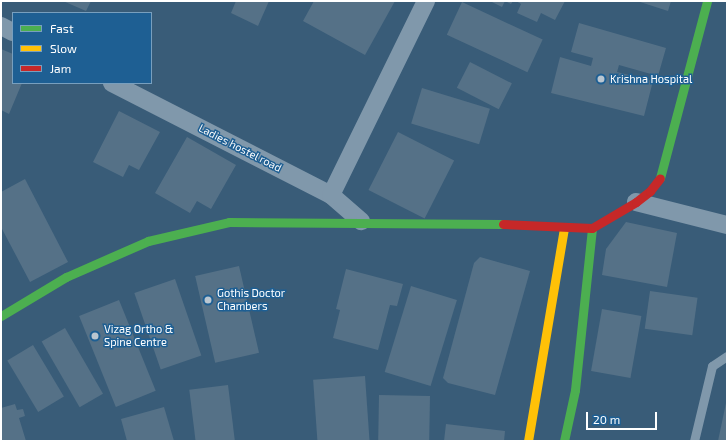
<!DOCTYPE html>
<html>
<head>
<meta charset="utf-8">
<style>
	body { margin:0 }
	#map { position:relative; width:728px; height:442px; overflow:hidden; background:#395c78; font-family:"Exo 2",sans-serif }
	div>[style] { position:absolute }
	.building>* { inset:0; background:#557187; transform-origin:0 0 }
	.lane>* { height:9px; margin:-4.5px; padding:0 4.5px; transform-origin:4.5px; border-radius:4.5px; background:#8098ab }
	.street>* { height:18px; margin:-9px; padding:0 9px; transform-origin:9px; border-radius:9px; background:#8098ab }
	.fast>* { height:9px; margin:-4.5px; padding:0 4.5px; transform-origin:4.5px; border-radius:4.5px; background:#4caf50 }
	.slow>* { height:9px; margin:-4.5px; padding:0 4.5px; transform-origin:4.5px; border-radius:4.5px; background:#ffc107 }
	.jam>* { height:9px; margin:-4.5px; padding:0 4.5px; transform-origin:4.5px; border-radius:4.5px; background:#c62828 }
	.dots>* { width:11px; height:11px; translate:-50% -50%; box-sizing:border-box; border:2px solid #1e5f93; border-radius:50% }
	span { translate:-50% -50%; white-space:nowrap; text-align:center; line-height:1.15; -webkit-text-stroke:3px #1e5f93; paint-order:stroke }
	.poi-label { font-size:11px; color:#fff }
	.left { translate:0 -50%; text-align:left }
	.street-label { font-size:11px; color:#fff }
	.frame { position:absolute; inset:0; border:2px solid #fff; pointer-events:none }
	.legend { position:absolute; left:12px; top:12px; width:140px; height:72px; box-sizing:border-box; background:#1e5f93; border:1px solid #789fbe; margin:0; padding:5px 7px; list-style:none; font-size:12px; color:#fff }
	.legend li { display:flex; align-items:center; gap:8px; height:20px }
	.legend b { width:20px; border:1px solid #789fbe }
	.scale { position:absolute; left:586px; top:412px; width:71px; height:18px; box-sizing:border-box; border:2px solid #fff; border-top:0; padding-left:5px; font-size:12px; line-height:14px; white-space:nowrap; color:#fff; -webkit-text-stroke:3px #1e5f93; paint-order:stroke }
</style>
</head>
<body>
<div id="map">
	<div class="building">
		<i style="clip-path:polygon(63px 1px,91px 1px,86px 11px)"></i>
		<i style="clip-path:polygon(236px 1px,269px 1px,258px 26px,231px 13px)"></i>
		<i style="clip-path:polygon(314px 1px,395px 1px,365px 55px,303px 21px)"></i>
		<i style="clip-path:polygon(490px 1px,513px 1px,511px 4px,505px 1px,502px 7px)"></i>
		<i style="clip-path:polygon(516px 1px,565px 1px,555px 20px,541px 13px,537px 22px,517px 13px,521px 4px)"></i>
		<i style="clip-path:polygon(637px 1px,671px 1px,668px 11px)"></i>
		<i style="left:462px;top:2px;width:89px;height:36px;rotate:25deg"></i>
		<i style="clip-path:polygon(579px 23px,666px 48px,658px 76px,619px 65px,617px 72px,653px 81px,644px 116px,551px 93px,560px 57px,591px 66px,593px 58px,571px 52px)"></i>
		<i style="clip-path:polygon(1px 49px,13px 54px,13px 83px,22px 83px,9px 114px,1px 110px)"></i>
		<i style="left:470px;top:62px;width:47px;height:29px;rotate:27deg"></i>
		<i style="left:422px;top:88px;width:71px;height:37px;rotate:17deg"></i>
		<i style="clip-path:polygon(119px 111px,160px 132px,139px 170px,129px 165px,123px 177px,93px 162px)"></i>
		<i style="left:398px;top:132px;width:63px;height:65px;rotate:27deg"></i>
		<i style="clip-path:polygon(187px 137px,236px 165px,211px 209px,197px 201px,190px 213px,155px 193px)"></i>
		<i style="clip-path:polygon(25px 179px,68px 262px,30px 282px,1px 227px,1px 192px)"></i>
		<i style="clip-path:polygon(626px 222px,677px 233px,667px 287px,602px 275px,606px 249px)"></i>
		<i style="clip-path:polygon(480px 257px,530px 271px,495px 395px,448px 383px,443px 378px,474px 263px)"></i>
		<i style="left:239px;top:266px;width:89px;height:45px;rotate:77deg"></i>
		<i style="clip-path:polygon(346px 269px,403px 284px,397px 306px,390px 305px,378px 350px,333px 338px,340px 310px,336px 309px)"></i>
		<i style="left:175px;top:279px;width:81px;height:43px;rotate:71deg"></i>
		<i style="left:411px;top:286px;width:48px;height:90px;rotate:17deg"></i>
		<i style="left:650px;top:291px;width:48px;height:38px;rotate:8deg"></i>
		<i style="left:119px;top:300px;width:98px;height:43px;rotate:68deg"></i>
		<i style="left:602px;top:309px;width:40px;height:63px;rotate:10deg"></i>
		<i style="left:65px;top:328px;width:76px;height:27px;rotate:60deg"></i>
		<i style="left:33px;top:345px;width:60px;height:30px;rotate:59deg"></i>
		<i style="left:365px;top:376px;width:65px;height:52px;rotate:86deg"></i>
		<i style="left:228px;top:385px;width:56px;height:39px;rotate:83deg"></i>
		<i style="left:379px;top:395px;width:51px;height:46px;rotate:1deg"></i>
		<i style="clip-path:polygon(726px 403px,727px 441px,718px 441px)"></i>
		<i style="clip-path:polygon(15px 404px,17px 410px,23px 409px,25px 416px,19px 418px,26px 441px,1px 441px,1px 408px)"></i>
		<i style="clip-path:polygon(164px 407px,174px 441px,127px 441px,121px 419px)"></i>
		<i style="clip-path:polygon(446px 424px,505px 431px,504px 441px,444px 441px)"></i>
	</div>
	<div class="lane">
		<i style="left:694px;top:441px;width:77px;rotate:-76.5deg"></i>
		<i style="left:712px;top:366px;width:18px;rotate:-34deg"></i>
	</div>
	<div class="street">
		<i style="left:1px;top:26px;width:13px;rotate:27deg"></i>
		<i style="left:112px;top:83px;width:246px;rotate:27.1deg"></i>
		<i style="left:331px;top:195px;width:40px;rotate:41deg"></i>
		<i style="left:331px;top:195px;width:216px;rotate:-63.9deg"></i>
		<i style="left:636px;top:202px;width:94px;rotate:14.2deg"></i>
	</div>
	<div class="fast">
		<i style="left:660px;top:178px;width:183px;rotate:-75.1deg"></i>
		<i style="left:1px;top:316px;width:76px;rotate:-31deg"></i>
		<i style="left:66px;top:277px;width:90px;rotate:-23.7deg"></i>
		<i style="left:148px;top:241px;width:83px;rotate:-13.2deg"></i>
		<i style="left:229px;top:222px;width:274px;rotate:0.4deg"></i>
		<i style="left:564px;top:441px;width:52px;rotate:-77.8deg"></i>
		<i style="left:575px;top:390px;width:163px;rotate:-84deg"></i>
	</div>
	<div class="slow">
		<i style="left:528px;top:441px;width:216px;rotate:-80.4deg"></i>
	</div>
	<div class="jam">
		<i style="left:503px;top:224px;width:89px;rotate:2.6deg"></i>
		<i style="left:592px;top:228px;width:51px;rotate:-30.6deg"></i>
		<i style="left:636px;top:202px;width:18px;rotate:-38deg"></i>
		<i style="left:650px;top:191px;width:16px;rotate:-52deg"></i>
	</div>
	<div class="dots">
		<i style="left:601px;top:79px;background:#bac6d0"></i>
		<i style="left:208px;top:300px;background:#bac6d0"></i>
		<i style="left:95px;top:336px;background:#bac6d0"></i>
	</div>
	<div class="poi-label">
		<span class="left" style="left:610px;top:79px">Krishna Hospital</span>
		<span class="left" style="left:217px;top:300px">Gothis Doctor<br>Chambers</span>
		<span class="left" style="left:104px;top:336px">Vizag Ortho &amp;<br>Spine Centre</span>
	</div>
	<div class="street-label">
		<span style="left:240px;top:148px;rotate:27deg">Ladies hostel road</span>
	</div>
	<div class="frame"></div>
	<ul class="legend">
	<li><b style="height:5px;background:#4caf50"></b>Fast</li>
	<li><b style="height:5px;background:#ffc107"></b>Slow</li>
	<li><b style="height:5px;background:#c62828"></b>Jam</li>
	</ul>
	<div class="scale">20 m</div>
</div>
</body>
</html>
